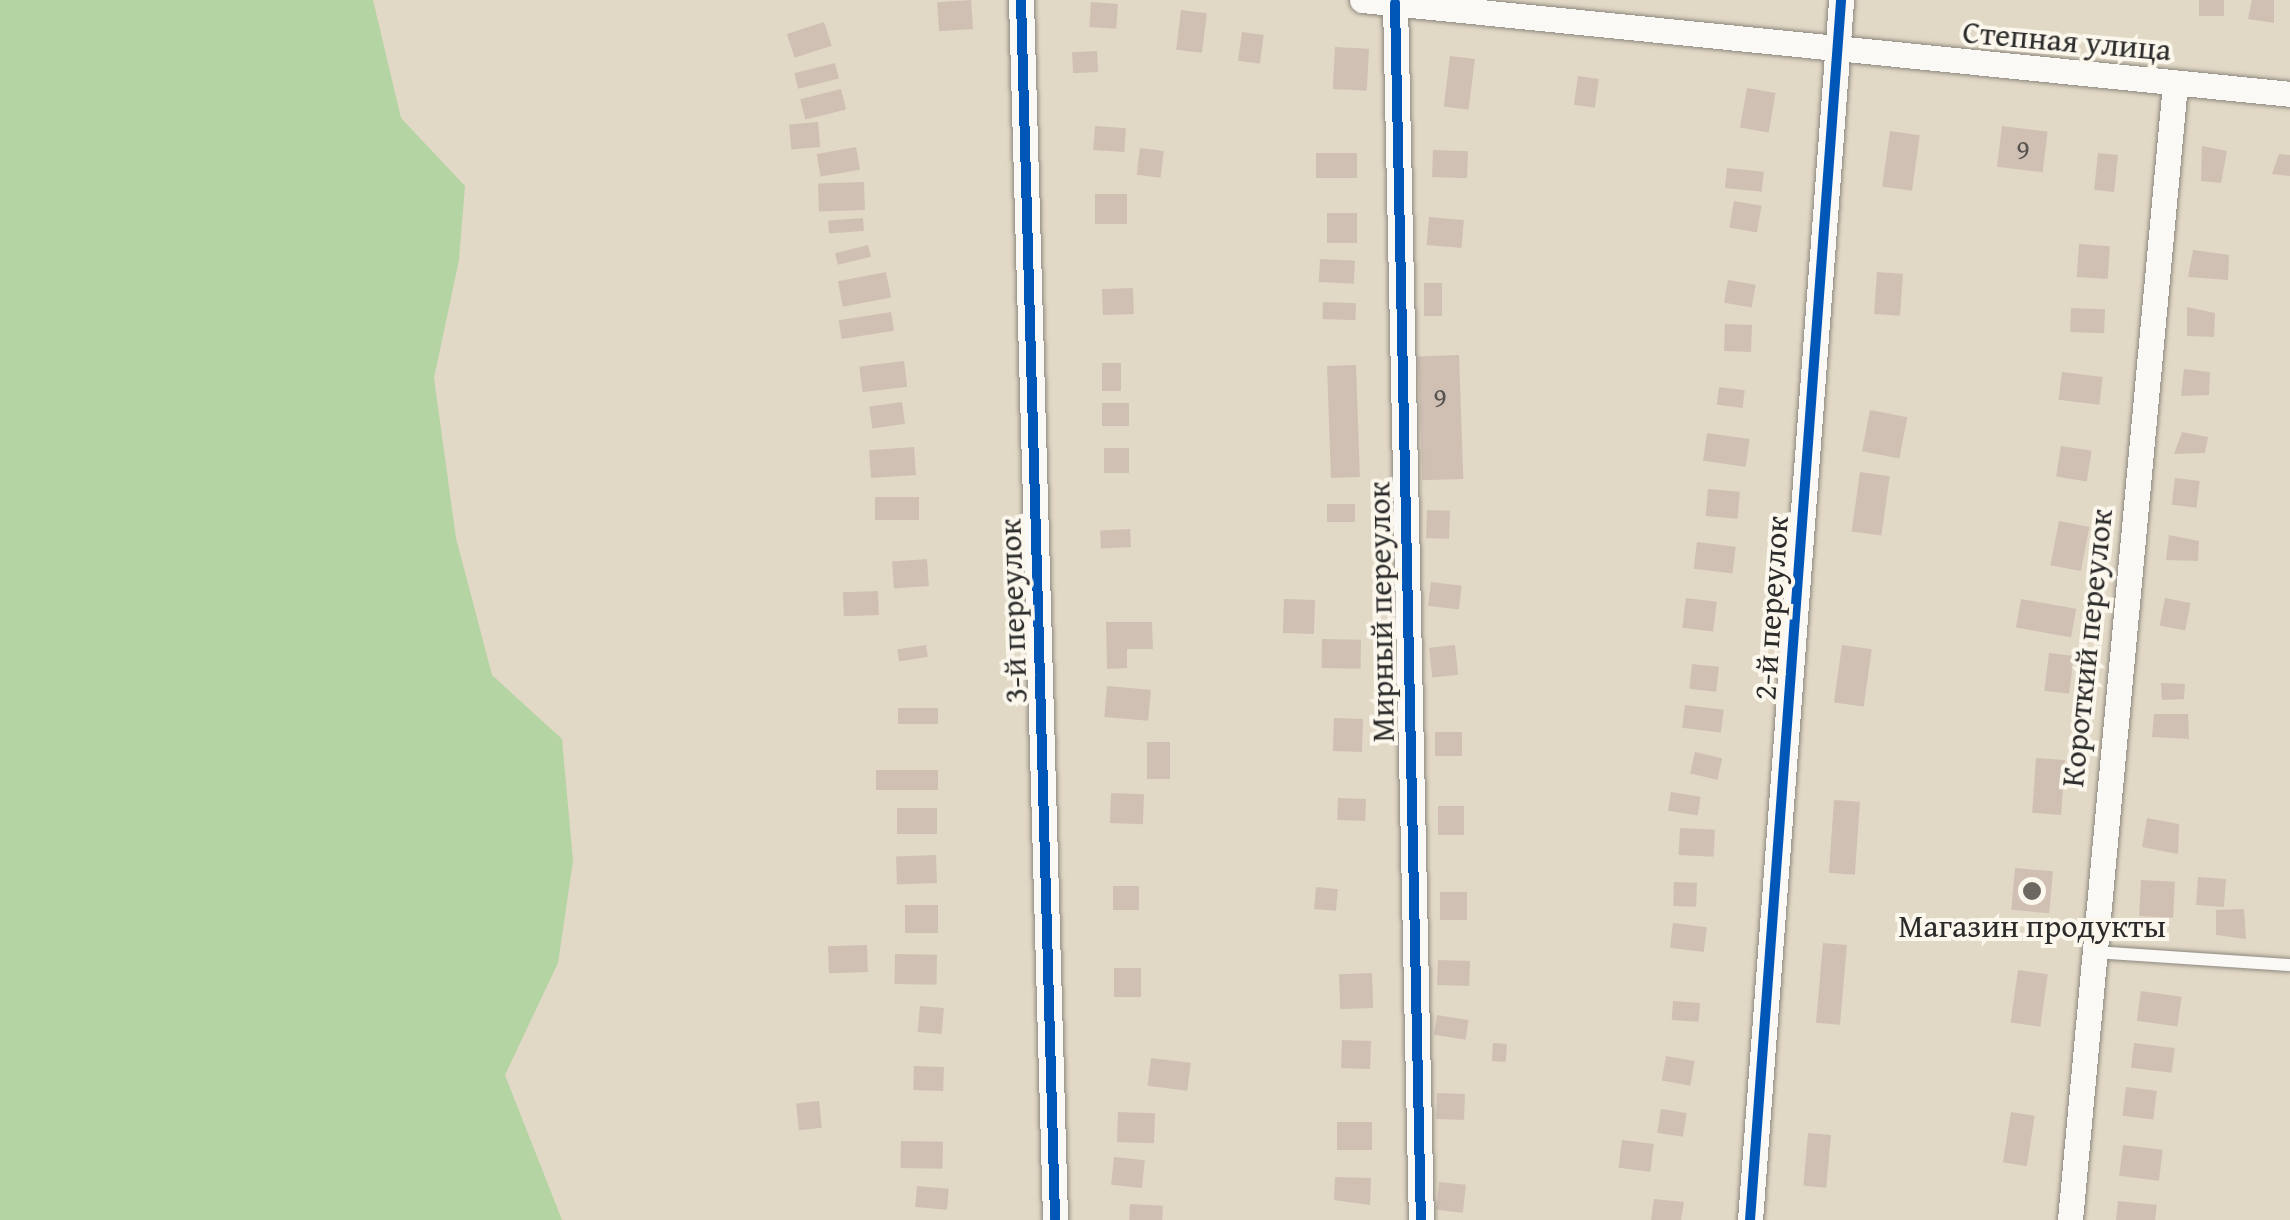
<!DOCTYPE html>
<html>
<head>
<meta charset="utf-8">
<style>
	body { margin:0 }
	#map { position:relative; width:2290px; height:1220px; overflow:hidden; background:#e2d8c6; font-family:"Gentium Book Plus",serif }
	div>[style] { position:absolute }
	.green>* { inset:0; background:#b4d4a4 }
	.building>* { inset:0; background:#d0c0b4; transform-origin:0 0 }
	.roads { filter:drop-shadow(0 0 2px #8c877e) drop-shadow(0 0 2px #8c877e) }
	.lane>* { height:12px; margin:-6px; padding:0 6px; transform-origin:6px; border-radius:6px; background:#fbf9f6 }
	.street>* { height:25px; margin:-12.5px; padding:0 12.5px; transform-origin:12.5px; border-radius:12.5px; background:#fbf9f6 }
	.cycleway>* { height:10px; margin:-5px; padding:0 5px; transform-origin:5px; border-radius:5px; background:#0057b8 }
	.dots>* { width:28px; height:28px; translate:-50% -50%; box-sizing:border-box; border:5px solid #fbf7ec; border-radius:50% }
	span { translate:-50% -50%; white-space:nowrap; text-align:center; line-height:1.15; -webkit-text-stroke:8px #fbf7ec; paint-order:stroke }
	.number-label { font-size:28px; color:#575350 }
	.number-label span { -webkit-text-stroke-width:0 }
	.street-label { font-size:32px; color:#2b2b2b }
	.poi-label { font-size:32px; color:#2b2b2b }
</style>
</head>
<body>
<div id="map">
	<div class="green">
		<i style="clip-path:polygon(0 0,373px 0,401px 118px,465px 186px,459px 260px,434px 378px,456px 538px,492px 675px,562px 739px,573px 861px,558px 963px,505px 1075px,562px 1220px,0 1220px)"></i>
	</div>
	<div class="building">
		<i style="left:971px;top:0;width:29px;height:34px;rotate:86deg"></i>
		<i style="left:2199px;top:0;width:25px;height:16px"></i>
		<i style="clip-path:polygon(2252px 0,2274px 0,2274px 23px,2248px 19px)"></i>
		<i style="left:1091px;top:2px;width:27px;height:25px;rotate:4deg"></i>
		<i style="left:1181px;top:10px;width:26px;height:40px;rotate:7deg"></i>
		<i style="left:824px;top:22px;width:25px;height:39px;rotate:72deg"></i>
		<i style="left:1242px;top:32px;width:22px;height:29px;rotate:8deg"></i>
		<i style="left:1335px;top:47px;width:34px;height:42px;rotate:3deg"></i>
		<i style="left:1097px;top:51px;width:21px;height:25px;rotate:87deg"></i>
		<i style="left:1450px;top:56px;width:25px;height:51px;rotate:7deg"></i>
		<i style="left:835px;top:63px;width:16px;height:42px;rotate:76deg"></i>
		<i style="left:1578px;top:76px;width:21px;height:29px;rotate:8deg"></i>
		<i style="left:1747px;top:88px;width:29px;height:40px;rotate:10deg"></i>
		<i style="left:841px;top:89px;width:21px;height:42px;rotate:76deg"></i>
		<i style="left:818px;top:122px;width:25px;height:29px;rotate:85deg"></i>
		<i style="left:1095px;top:126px;width:31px;height:24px;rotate:4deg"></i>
		<i style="left:2002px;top:126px;width:46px;height:41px;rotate:7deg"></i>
		<i style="left:1890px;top:131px;width:30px;height:56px;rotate:8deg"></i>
		<i style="clip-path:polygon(2202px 146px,2227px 151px,2221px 183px,2201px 181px)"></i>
		<i style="left:856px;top:147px;width:23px;height:40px;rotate:80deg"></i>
		<i style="left:1140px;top:148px;width:24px;height:27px;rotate:7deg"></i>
		<i style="left:1433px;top:150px;width:35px;height:27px;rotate:2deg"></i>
		<i style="left:1316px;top:153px;width:41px;height:25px"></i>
		<i style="left:2098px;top:153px;width:20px;height:37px;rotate:6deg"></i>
		<i style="clip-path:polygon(2279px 154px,2290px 155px,2290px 176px,2272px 174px)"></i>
		<i style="left:1727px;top:168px;width:37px;height:20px;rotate:6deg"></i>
		<i style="left:864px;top:182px;width:28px;height:46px;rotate:88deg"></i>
		<i style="left:1127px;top:194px;width:30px;height:32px;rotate:90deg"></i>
		<i style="left:1734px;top:201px;width:28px;height:27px;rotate:10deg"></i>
		<i style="left:1327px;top:213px;width:30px;height:30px"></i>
		<i style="left:1429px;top:217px;width:35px;height:28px;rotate:5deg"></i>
		<i style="left:863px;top:218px;width:13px;height:35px;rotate:86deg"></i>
		<i style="left:2079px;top:244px;width:31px;height:33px;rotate:4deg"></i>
		<i style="left:868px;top:245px;width:12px;height:34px;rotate:76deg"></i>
		<i style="clip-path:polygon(2193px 250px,2229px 255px,2228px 280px,2188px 277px)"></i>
		<i style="left:1320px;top:259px;width:35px;height:23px;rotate:3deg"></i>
		<i style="left:886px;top:272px;width:26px;height:49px;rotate:79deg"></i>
		<i style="left:1877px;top:272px;width:26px;height:42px;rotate:4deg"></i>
		<i style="left:1728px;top:280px;width:28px;height:23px;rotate:10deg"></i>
		<i style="left:1424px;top:283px;width:18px;height:33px"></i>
		<i style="left:1133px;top:288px;width:26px;height:31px;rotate:88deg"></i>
		<i style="left:1323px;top:302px;width:33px;height:17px;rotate:2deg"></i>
		<i style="clip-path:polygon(2187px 307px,2215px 313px,2214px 337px,2187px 336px)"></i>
		<i style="left:2071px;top:308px;width:34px;height:24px;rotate:2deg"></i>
		<i style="left:891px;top:312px;width:19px;height:53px;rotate:81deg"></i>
		<i style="left:1725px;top:324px;width:27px;height:27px;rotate:2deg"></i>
		<i style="left:1459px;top:355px;width:124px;height:41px;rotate:88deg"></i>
		<i style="left:904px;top:361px;width:26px;height:45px;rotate:83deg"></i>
		<i style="left:1102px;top:363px;width:19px;height:28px"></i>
		<i style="left:1356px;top:365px;width:112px;height:29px;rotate:88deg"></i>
		<i style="clip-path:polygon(2184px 369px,2210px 372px,2209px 395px,2181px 396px)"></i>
		<i style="left:2062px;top:372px;width:41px;height:28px;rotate:7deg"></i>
		<i style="left:1719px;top:387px;width:26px;height:18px;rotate:7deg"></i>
		<i style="left:902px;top:402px;width:22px;height:33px;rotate:82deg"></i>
		<i style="left:1102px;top:403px;width:27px;height:23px"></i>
		<i style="left:1870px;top:410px;width:38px;height:42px;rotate:11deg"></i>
		<i style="clip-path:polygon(2182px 432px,2208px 437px,2205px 453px,2174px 454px)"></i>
		<i style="left:1707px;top:433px;width:43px;height:28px;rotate:8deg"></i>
		<i style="left:2061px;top:446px;width:31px;height:31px;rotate:9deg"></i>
		<i style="left:914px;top:447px;width:28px;height:45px;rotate:86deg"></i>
		<i style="left:1104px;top:448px;width:25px;height:25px"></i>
		<i style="left:1860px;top:472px;width:30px;height:60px;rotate:8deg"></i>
		<i style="left:2175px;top:478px;width:25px;height:27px;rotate:7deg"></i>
		<i style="left:1708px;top:489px;width:32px;height:27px;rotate:5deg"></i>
		<i style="left:875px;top:497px;width:44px;height:23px"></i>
		<i style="left:1327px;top:504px;width:28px;height:18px"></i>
		<i style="left:1427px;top:510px;width:23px;height:28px;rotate:2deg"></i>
		<i style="left:2059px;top:521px;width:31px;height:45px;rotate:11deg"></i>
		<i style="left:1130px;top:529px;width:18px;height:30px;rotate:87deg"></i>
		<i style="clip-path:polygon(2169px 535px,2199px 541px,2198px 561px,2166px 560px)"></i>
		<i style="left:1697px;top:542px;width:39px;height:27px;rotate:7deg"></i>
		<i style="left:927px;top:559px;width:27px;height:35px;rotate:86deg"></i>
		<i style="left:1431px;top:582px;width:31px;height:24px;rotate:7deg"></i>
		<i style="left:878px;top:591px;width:24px;height:35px;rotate:88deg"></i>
		<i style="left:1686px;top:598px;width:31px;height:30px;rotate:7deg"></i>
		<i style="left:2165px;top:598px;width:26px;height:28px;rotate:11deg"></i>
		<i style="left:1284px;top:599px;width:31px;height:34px;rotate:2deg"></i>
		<i style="left:2021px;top:599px;width:56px;height:29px;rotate:10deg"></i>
		<i style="clip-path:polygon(1106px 622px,1152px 622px,1153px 649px,1127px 649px,1127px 668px,1107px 669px)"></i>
		<i style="left:1322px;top:639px;width:39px;height:29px;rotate:1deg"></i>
		<i style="left:926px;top:645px;width:12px;height:29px;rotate:81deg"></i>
		<i style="left:1455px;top:645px;width:30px;height:26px;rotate:84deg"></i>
		<i style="left:1842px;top:645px;width:30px;height:58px;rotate:8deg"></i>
		<i style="left:2049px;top:653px;width:25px;height:38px;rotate:7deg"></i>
		<i style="left:1692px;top:664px;width:27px;height:25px;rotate:6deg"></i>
		<i style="clip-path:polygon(2161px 683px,2185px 684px,2184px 699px,2162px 700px)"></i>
		<i style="left:1107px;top:686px;width:44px;height:31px;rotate:5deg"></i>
		<i style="left:1685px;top:705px;width:39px;height:23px;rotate:7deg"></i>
		<i style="left:938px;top:708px;width:16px;height:40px;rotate:90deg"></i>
		<i style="clip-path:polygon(2154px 714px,2188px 714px,2189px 739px,2152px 737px)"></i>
		<i style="left:1334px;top:718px;width:29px;height:33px;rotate:2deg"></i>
		<i style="left:1462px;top:732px;width:24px;height:27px;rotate:90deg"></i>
		<i style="left:1147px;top:742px;width:23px;height:37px"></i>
		<i style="left:1695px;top:752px;width:28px;height:22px;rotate:13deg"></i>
		<i style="left:2036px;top:758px;width:29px;height:55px;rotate:4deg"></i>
		<i style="left:938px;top:770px;width:20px;height:62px;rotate:90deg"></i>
		<i style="left:1671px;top:792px;width:30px;height:19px;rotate:9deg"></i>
		<i style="left:1111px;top:793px;width:33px;height:30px;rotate:2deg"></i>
		<i style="left:1338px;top:798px;width:28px;height:22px;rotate:2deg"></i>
		<i style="left:1834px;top:800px;width:26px;height:73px;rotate:4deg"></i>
		<i style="left:1438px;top:806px;width:26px;height:29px"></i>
		<i style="left:897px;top:808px;width:40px;height:26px"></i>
		<i style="clip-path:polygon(2147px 818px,2179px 824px,2178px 854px,2142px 847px)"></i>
		<i style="left:1680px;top:828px;width:35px;height:27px;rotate:3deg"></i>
		<i style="left:936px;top:855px;width:28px;height:40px;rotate:88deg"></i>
		<i style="left:2015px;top:868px;width:38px;height:42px;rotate:5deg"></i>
		<i style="left:2198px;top:877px;width:28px;height:28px;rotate:4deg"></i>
		<i style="left:2141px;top:880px;width:34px;height:36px;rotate:3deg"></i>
		<i style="left:1674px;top:882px;width:23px;height:24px;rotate:2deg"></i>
		<i style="left:1113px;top:886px;width:26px;height:24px"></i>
		<i style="left:1316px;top:887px;width:22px;height:22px;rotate:5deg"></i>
		<i style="left:1440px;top:892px;width:27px;height:28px"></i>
		<i style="left:905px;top:905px;width:33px;height:28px"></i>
		<i style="clip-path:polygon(2244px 909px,2246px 939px,2216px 935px,2216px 910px)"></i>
		<i style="left:1673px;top:923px;width:34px;height:25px;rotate:7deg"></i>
		<i style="left:1823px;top:943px;width:24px;height:80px;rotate:5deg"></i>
		<i style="left:867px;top:945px;width:27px;height:39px;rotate:88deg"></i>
		<i style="left:895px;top:954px;width:42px;height:30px;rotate:1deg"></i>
		<i style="left:1438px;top:960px;width:32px;height:25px;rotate:2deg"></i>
		<i style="left:1114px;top:968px;width:27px;height:29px"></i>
		<i style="left:2018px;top:970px;width:30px;height:53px;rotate:8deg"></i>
		<i style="left:1372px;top:973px;width:35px;height:33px;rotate:88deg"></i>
		<i style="left:2141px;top:991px;width:41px;height:30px;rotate:8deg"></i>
		<i style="left:1673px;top:1001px;width:27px;height:19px;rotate:4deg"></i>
		<i style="left:920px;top:1006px;width:24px;height:26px;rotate:5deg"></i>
		<i style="left:1437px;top:1015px;width:32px;height:20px;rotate:9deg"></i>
		<i style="left:1342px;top:1040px;width:29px;height:28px;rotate:2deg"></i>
		<i style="left:1493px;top:1043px;width:14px;height:18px;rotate:4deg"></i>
		<i style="left:2134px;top:1043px;width:41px;height:25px;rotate:7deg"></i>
		<i style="left:1666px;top:1056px;width:29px;height:25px;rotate:10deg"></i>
		<i style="left:1151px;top:1058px;width:40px;height:28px;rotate:7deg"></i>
		<i style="left:914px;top:1066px;width:30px;height:24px;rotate:2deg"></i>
		<i style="left:2126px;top:1087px;width:31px;height:29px;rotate:7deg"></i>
		<i style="left:1437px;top:1093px;width:28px;height:26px;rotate:2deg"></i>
		<i style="left:819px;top:1101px;width:27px;height:23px;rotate:84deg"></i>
		<i style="left:1661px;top:1109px;width:26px;height:24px;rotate:9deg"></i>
		<i style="left:1118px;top:1112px;width:37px;height:30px;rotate:2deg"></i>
		<i style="left:2011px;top:1112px;width:24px;height:51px;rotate:9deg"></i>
		<i style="left:1337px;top:1122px;width:35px;height:28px"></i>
		<i style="left:1808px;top:1133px;width:23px;height:53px;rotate:5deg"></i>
		<i style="left:1622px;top:1140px;width:32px;height:28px;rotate:7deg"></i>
		<i style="left:901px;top:1141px;width:42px;height:27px;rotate:1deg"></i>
		<i style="left:2123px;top:1145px;width:40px;height:31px;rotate:7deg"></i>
		<i style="left:1114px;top:1157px;width:31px;height:28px;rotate:6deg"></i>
		<i style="clip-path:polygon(1335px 1177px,1371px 1178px,1370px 1205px,1334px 1200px)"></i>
		<i style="left:1439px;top:1182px;width:27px;height:28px;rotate:6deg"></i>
		<i style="left:917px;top:1186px;width:32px;height:21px;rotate:5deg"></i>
		<i style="clip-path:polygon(1654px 1199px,1684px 1202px,1681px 1220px,1651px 1220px)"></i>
		<i style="clip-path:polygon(2118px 1201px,2157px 1205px,2155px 1220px,2116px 1220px)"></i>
		<i style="left:1130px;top:1204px;width:33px;height:16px;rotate:3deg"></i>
	</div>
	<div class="roads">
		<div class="lane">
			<i style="left:2093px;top:952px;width:197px;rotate:3.8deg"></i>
		</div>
		<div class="street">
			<i style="left:1021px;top:0;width:1220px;rotate:88.4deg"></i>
			<i style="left:1362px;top:0;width:933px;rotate:5.78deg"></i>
			<i style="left:1395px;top:3px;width:1217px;rotate:88.78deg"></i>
			<i style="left:1750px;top:1220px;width:1223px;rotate:-85.73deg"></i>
			<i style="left:2070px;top:1220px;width:1142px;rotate:-84.72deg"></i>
		</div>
	</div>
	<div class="cycleway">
		<i style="left:1021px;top:0;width:1220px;rotate:88.4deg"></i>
		<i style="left:1395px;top:3px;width:1217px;rotate:88.78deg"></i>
		<i style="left:1750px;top:1220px;width:1223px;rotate:-85.73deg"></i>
	</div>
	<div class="dots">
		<i style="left:2032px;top:891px;background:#6b6861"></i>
	</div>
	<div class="number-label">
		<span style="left:2023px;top:149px">9</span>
		<span style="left:1440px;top:397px">9</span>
	</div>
	<div class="street-label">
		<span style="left:2067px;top:41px;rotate:5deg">Степная улица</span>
		<span style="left:1771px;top:608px;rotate:-86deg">2-й переулок</span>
		<span style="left:1013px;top:611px;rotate:-92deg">3-й переулок</span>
		<span style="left:1381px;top:612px;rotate:-91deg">Мирный переулок</span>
		<span style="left:2087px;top:648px;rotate:-84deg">Короткий переулок</span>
	</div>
	<div class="poi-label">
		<span style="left:2032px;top:926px">Магазин продукты</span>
	</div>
</div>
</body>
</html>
